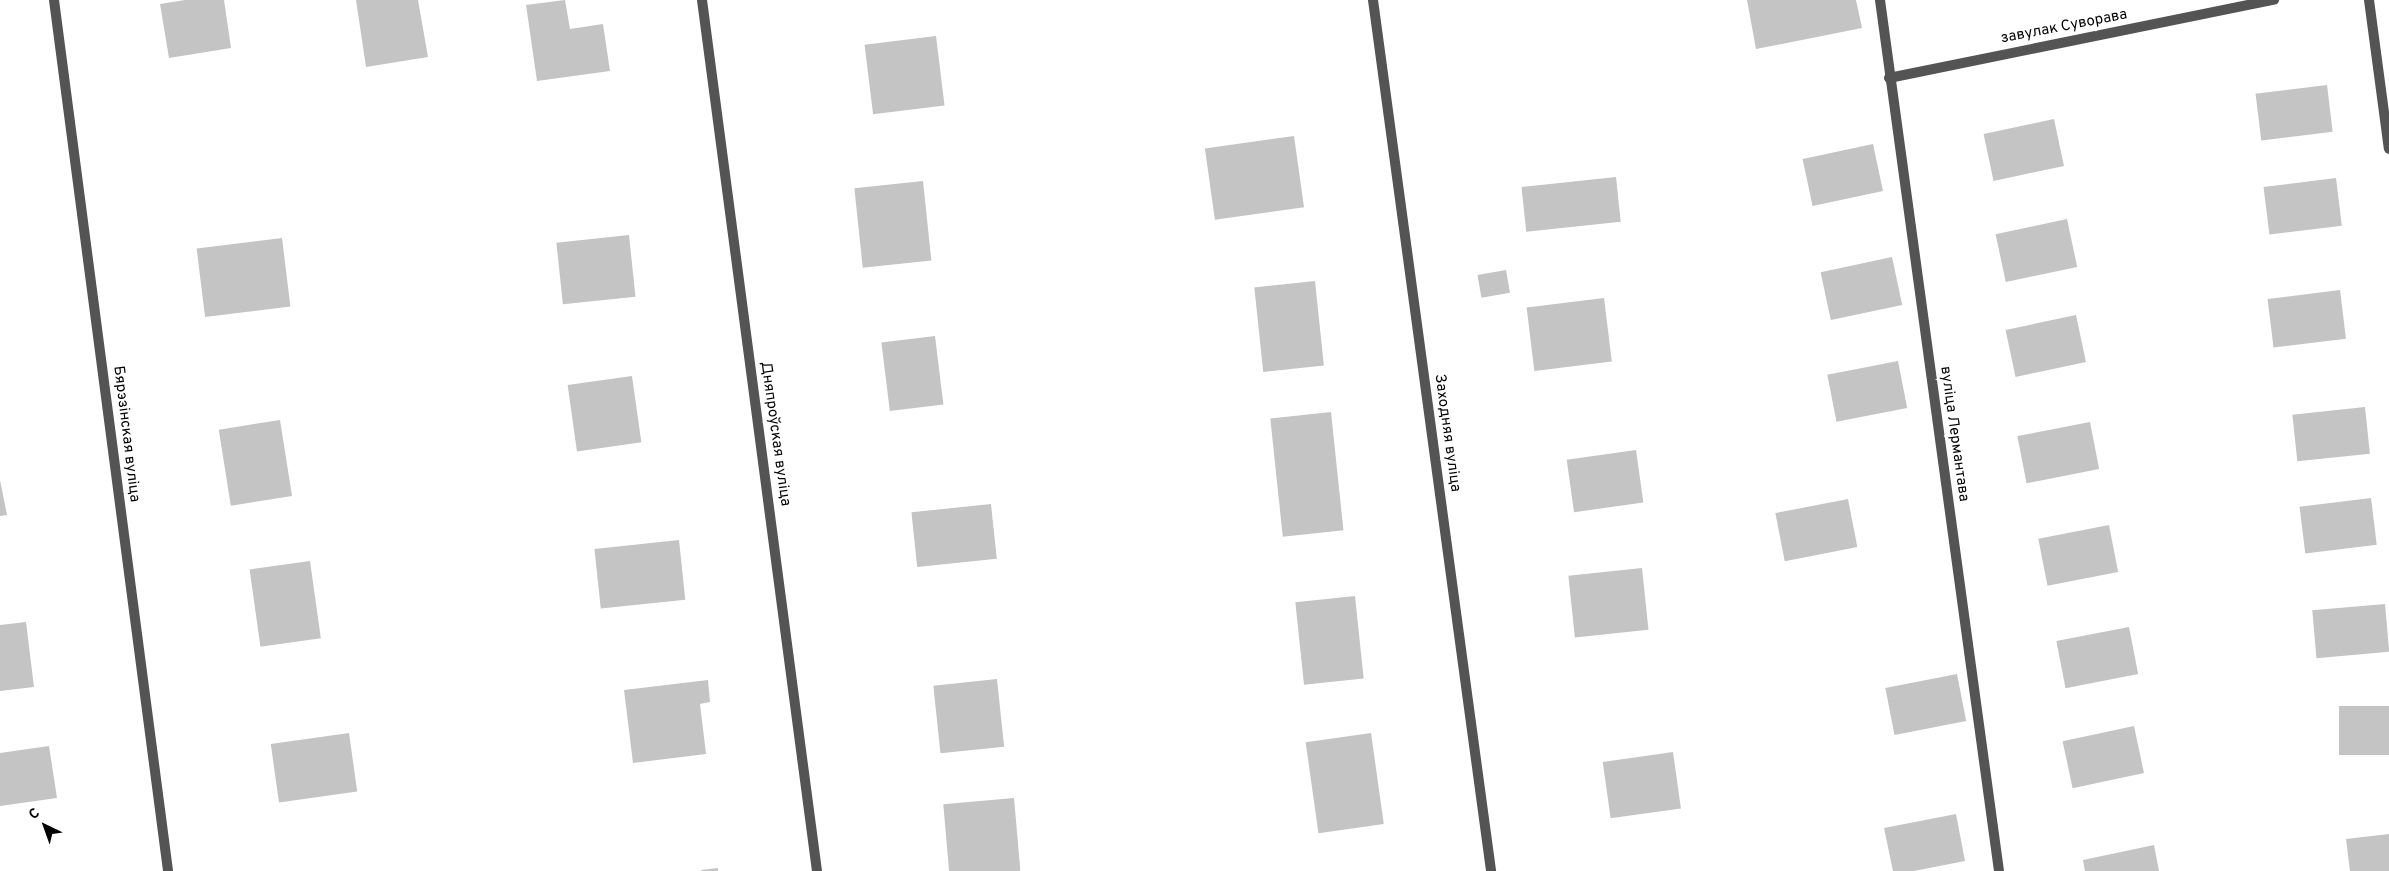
<!DOCTYPE html>
<html>
<head>
<meta charset="utf-8">
<style>
	body { margin:0 }
	#map { position:relative; width:2389px; height:871px; overflow:hidden; background:#fff; font-family:Overpass,sans-serif }
	div>[style] { position:absolute }
	.building>* { inset:0; background:#c4c4c4; transform-origin:0 0 }
	.minor>* { height:10px; margin:-5px; padding:0 5px; transform-origin:5px; border-radius:5px; background:#545454 }
	span { translate:-50% -50%; white-space:nowrap; text-align:center; line-height:1.15; -webkit-text-stroke:5px #fff; paint-order:stroke }
	.street-label { font-size:15px; color:#000 }
	.north { position:absolute; left:20px; top:801px; width:50px; height:50px; -webkit-text-stroke:4px #fff; paint-order:stroke; rotate:318deg; font-size:14px; font-weight:700; line-height:20px; text-align:center; color:#000 }
	.north::after { content:''; display:block; margin:auto; width:18px; height:22px; background:#000; clip-path:polygon(50% 0,100% 100%,50% 72%,0 100%) }
</style>
</head>
<body>
<div id="map">
	<div class="building">
		<i style="clip-path:polygon(185px 0,224px 0,231px 48px,169px 58px,160px 4px)"></i>
		<i style="clip-path:polygon(356px 0,418px 0,428px 57px,366px 67px)"></i>
		<i style="clip-path:polygon(565px 0,570px 29px,603px 24px,610px 71px,537px 81px,526px 5px)"></i>
		<i style="clip-path:polygon(1747px 0,1856px 0,1862px 28px,1756px 49px)"></i>
		<i style="left:936px;top:36px;width:70px;height:72px;rotate:83deg"></i>
		<i style="left:2327px;top:85px;width:47px;height:72px;rotate:83deg"></i>
		<i style="left:2054px;top:119px;width:48px;height:72px;rotate:78deg"></i>
		<i style="left:1294px;top:136px;width:72px;height:90px;rotate:82deg"></i>
		<i style="left:1873px;top:144px;width:48px;height:72px;rotate:78deg"></i>
		<i style="left:1616px;top:177px;width:45px;height:95px;rotate:84deg"></i>
		<i style="left:2336px;top:178px;width:48px;height:73px;rotate:83deg"></i>
		<i style="left:923px;top:181px;width:80px;height:69px;rotate:84deg"></i>
		<i style="left:2067px;top:219px;width:49px;height:73px;rotate:78deg"></i>
		<i style="left:629px;top:235px;width:62px;height:73px;rotate:84deg"></i>
		<i style="left:282px;top:238px;width:69px;height:86px;rotate:83deg"></i>
		<i style="left:1892px;top:257px;width:49px;height:73px;rotate:78deg"></i>
		<i style="left:1506px;top:270px;width:23px;height:29px;rotate:80deg"></i>
		<i style="left:1315px;top:281px;width:85px;height:61px;rotate:84deg"></i>
		<i style="left:2340px;top:290px;width:49px;height:73px;rotate:83deg"></i>
		<i style="left:1604px;top:298px;width:64px;height:78px;rotate:83deg"></i>
		<i style="left:2076px;top:315px;width:48px;height:72px;rotate:78deg"></i>
		<i style="left:935px;top:336px;width:69px;height:54px;rotate:83deg"></i>
		<i style="left:1898px;top:361px;width:48px;height:72px;rotate:79deg"></i>
		<i style="left:632px;top:376px;width:67px;height:65px;rotate:82deg"></i>
		<i style="left:2365px;top:407px;width:47px;height:73px;rotate:84deg"></i>
		<i style="left:1331px;top:412px;width:119px;height:61px;rotate:84deg"></i>
		<i style="left:280px;top:420px;width:77px;height:62px;rotate:81deg"></i>
		<i style="left:2090px;top:422px;width:48px;height:74px;rotate:79deg"></i>
		<i style="left:1636px;top:450px;width:53px;height:70px;rotate:82deg"></i>
		<i style="clip-path:polygon(0 480px,7px 515px,0 516px)"></i>
		<i style="left:2371px;top:498px;width:47px;height:72px;rotate:83deg"></i>
		<i style="left:1848px;top:499px;width:49px;height:74px;rotate:79deg"></i>
		<i style="left:991px;top:504px;width:55px;height:80px;rotate:84deg"></i>
		<i style="left:2109px;top:525px;width:48px;height:72px;rotate:79deg"></i>
		<i style="left:679px;top:540px;width:60px;height:85px;rotate:84deg"></i>
		<i style="left:310px;top:561px;width:78px;height:61px;rotate:82deg"></i>
		<i style="left:1642px;top:568px;width:62px;height:74px;rotate:84deg"></i>
		<i style="left:1355px;top:596px;width:83px;height:60px;rotate:84deg"></i>
		<i style="left:2385px;top:604px;width:48px;height:73px;rotate:85deg"></i>
		<i style="clip-path:polygon(26px 622px,34px 687px,0 691px,0 625px)"></i>
		<i style="left:2129px;top:627px;width:48px;height:74px;rotate:79deg"></i>
		<i style="left:1957px;top:674px;width:48px;height:73px;rotate:79deg"></i>
		<i style="left:997px;top:679px;width:68px;height:64px;rotate:84deg"></i>
		<i style="clip-path:polygon(708px 680px,710px 702px,700px 704px,706px 754px,633px 763px,624px 690px)"></i>
		<i style="left:2389px;top:706px;width:49px;height:50px;rotate:90deg"></i>
		<i style="left:2134px;top:726px;width:48px;height:73px;rotate:78deg"></i>
		<i style="left:349px;top:733px;width:59px;height:79px;rotate:82deg"></i>
		<i style="left:1371px;top:733px;width:92px;height:66px;rotate:82deg"></i>
		<i style="clip-path:polygon(49px 746px,57px 798px,0 806px,0 753px)"></i>
		<i style="left:1673px;top:752px;width:57px;height:71px;rotate:82deg"></i>
		<i style="left:1014px;top:798px;width:73px;height:71px;rotate:85deg"></i>
		<i style="clip-path:polygon(1956px 814px,1965px 861px,1914px 871px,1893px 871px,1884px 828px)"></i>
		<i style="clip-path:polygon(2389px 834px,2389px 871px,2350px 871px,2346px 839px)"></i>
		<i style="clip-path:polygon(2154px 845px,2159px 871px,2085px 871px,2083px 860px)"></i>
		<i style="clip-path:polygon(718px 868px,718px 871px,702px 871px,701px 870px)"></i>
	</div>
	<div class="minor">
		<i style="left:54px;top:0;width:878px;rotate:82.54deg"></i>
		<i style="left:702px;top:0;width:879px;rotate:82.48deg"></i>
		<i style="left:1373px;top:0;width:879px;rotate:82.28deg"></i>
		<i style="left:1880px;top:0;width:879px;rotate:82.22deg"></i>
		<i style="left:2369px;top:0;width:150px;rotate:82.4deg"></i>
		<i style="left:1889px;top:78px;width:393px;rotate:-11.5deg"></i>
	</div>
	<div class="street-label">
		<span style="left:2064px;top:27px;rotate:-11deg">завулак Суворава</span>
		<span style="left:1447px;top:433px;rotate:82deg">Заходняя вуліца</span>
		<span style="left:126px;top:434px;rotate:83deg">Бярэзінская вуліца</span>
		<span style="left:775px;top:434px;rotate:82deg">Дняпроўская вуліца</span>
		<span style="left:1954px;top:434px;rotate:82deg">вуліца Лермантава</span>
	</div>
	<div class="north">С</div>
</div>
</body>
</html>
